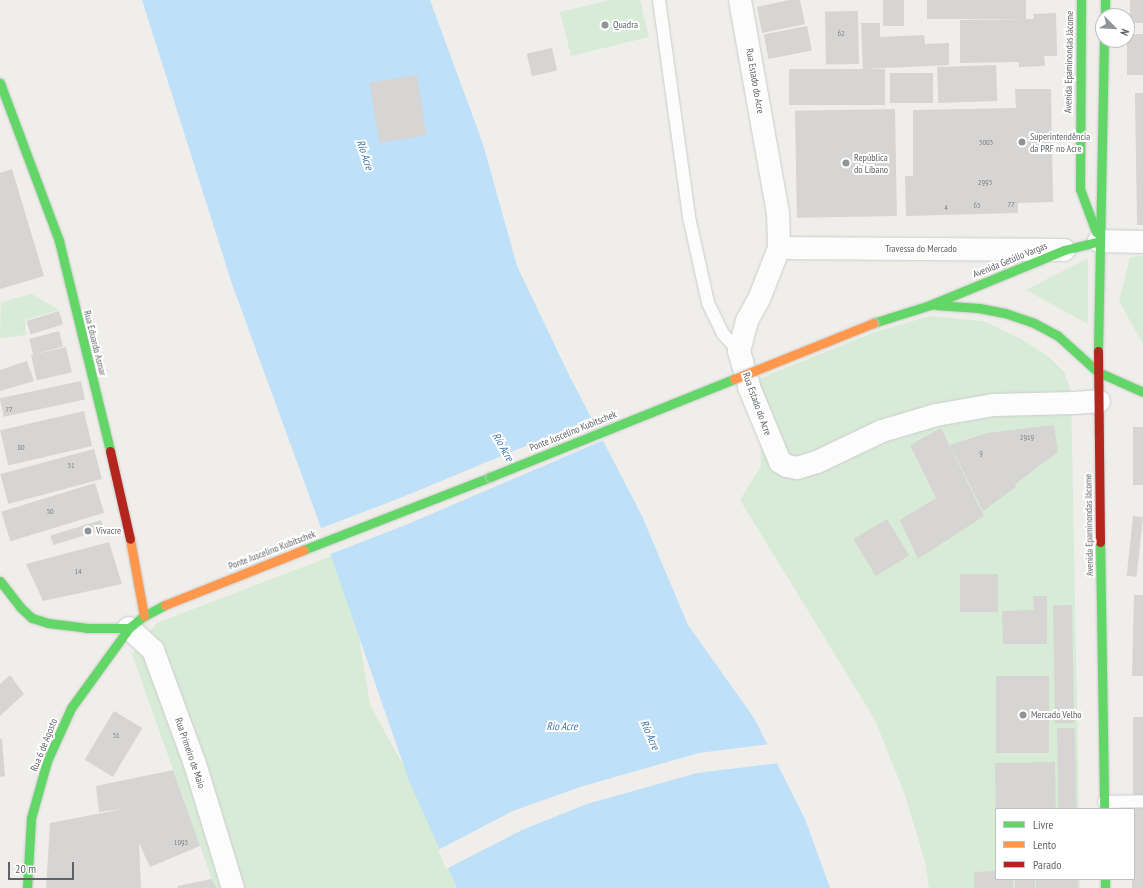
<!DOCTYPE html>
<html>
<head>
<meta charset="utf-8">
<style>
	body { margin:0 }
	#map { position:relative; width:1143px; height:888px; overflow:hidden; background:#efeeea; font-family:"PT Sans Narrow",sans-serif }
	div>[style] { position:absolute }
	.green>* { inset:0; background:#d8ebd6 }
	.water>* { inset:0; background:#bfe0f9 }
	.pier>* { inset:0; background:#efeeea }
	.building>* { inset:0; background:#d6d5d3; transform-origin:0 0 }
	.roads { filter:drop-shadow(0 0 1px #cbcccc) drop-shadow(0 0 1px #cbcccc) }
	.lane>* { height:12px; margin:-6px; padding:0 6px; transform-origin:6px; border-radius:6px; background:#fdfcfc }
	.street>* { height:22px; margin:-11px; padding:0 11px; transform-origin:11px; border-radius:11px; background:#fdfcfc }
	.fast>* { height:9px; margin:-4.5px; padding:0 4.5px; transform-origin:4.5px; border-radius:4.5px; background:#63d668 }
	.slow>* { height:9px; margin:-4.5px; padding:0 4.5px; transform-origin:4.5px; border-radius:4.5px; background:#ff974d }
	.jam>* { height:9px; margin:-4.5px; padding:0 4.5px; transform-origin:4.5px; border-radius:4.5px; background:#b3261e }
	.bridges { filter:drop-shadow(0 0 1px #cacacb) drop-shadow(0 0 1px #cacacb) }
	.fast-bridge>* { height:9px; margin:-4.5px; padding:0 4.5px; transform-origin:4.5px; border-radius:4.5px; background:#63d668 }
	.slow-bridge>* { height:9px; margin:-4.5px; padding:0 4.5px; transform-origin:4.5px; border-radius:4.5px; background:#ff974d }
	.dots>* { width:11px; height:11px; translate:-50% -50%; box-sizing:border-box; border:2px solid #fff; border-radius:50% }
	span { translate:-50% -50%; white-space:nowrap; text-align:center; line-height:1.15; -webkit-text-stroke:4px #fff; paint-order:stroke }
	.number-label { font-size:8px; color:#7e8184 }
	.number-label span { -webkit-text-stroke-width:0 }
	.poi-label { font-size:10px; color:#5f6368 }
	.left { translate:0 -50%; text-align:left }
	.street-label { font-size:10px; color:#5f6368 }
	.water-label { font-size:11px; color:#4174aa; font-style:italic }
	.legend { position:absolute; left:995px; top:808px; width:140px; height:72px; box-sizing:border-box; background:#fff; border:1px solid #bfc1c3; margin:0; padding:5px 7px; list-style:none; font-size:12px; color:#5f6368 }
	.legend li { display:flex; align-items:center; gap:8px; height:20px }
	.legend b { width:20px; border:1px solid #bfc1c3 }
	.north { position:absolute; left:1095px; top:8px; width:40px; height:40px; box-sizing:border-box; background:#fff; border:1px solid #bfc1c3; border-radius:50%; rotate:114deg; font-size:11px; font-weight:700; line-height:16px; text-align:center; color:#5f6368 }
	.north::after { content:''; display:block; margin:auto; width:14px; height:18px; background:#919496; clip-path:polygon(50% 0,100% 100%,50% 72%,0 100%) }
	.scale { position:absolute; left:8px; top:862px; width:66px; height:18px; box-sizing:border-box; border:2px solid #5f6368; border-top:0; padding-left:5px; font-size:12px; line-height:14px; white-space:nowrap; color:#5f6368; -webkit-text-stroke:3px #fff; paint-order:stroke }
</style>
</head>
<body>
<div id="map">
	<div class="green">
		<i style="clip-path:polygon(610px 0,640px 0,649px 37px,571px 56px,560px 12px)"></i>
		<i style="clip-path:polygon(1143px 256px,1143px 344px,1119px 301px,1130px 257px)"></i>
		<i style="clip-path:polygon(1088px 258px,1088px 324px,1026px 290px)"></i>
		<i style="clip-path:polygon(32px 294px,59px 310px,25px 320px,26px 335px,0 338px,1px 302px)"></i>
		<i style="clip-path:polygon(930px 316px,983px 321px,1021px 339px,1049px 357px,1064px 372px,1071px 391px,1079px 809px,996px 809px,996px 879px,1080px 879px,1080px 888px,929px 888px,925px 862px,905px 795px,875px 720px,740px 500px,761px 466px,759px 379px,875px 332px)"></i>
		<i style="clip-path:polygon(345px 551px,370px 705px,471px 888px,215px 888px,132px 654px,157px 623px)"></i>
	</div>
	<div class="water">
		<i style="clip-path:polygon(142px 0,430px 0,483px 144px,517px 266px,568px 373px,642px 516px,688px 625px,754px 718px,805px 819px,830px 888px,457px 888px,409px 781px,324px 536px,232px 284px)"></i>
	</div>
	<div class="pier">
		<i style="clip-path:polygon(593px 418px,604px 440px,408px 524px,328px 555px,319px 529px,400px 498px)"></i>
		<i style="clip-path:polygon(769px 744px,779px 763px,697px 773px,587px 804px,522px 830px,446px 869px,438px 850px,513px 811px,580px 787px,699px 753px)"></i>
	</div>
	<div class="building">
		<i style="clip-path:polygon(789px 0,800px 0,805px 24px,762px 33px,757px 7px)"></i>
		<i style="left:883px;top:0;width:21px;height:26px"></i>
		<i style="left:927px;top:0;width:99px;height:19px"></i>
		<i style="left:1130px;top:0;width:13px;height:23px"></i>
		<i style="left:858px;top:11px;width:53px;height:33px;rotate:89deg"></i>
		<i style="clip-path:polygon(1056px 13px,1057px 56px,1044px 56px,1045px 66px,1019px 67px,1019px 62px,960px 63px,960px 20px,1034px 19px,1033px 14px)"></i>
		<i style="clip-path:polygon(861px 23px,880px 23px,880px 37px,924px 35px,925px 44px,949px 43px,949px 65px,863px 69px)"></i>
		<i style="left:807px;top:26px;width:25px;height:44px;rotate:79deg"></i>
		<i style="left:1127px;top:34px;width:16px;height:41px"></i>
		<i style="left:552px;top:48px;width:23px;height:26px;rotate:77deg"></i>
		<i style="left:996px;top:65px;width:36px;height:59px;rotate:88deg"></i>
		<i style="left:885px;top:69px;width:36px;height:96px;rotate:90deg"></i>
		<i style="left:933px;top:73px;width:30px;height:43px;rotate:90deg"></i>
		<i style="left:417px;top:75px;width:61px;height:48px;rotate:81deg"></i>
		<i style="clip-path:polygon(1015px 89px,1051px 89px,1053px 202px,1018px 203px,1018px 213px,906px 216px,905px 176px,913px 176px,913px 110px,1016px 108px)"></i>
		<i style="clip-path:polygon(1135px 93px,1143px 93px,1143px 225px,1137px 225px)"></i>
		<i style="left:895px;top:109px;width:107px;height:100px;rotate:89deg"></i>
		<i style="clip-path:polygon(12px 169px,44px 276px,0 289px,0 173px)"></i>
		<i style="left:59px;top:311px;width:14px;height:34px;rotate:73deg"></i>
		<i style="left:59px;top:331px;width:16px;height:31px;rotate:75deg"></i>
		<i style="left:66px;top:347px;width:26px;height:36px;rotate:77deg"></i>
		<i style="clip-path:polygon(27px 361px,34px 381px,0 391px,0 370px)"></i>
		<i style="left:81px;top:381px;width:19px;height:83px;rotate:78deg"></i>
		<i style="left:84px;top:411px;width:36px;height:86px;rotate:77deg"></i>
		<i style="clip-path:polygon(1054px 425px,1058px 452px,1015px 484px,1004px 464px,1016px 487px,983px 511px,950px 445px,987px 433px)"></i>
		<i style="left:1133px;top:427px;width:10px;height:58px"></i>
		<i style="clip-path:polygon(941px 428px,984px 516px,918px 559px,900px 520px,936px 498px,910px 445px)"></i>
		<i style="left:94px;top:449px;width:31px;height:97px;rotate:75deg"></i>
		<i style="left:95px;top:483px;width:31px;height:98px;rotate:73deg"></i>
		<i style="left:1133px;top:516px;width:10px;height:60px;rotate:6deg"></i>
		<i style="left:887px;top:519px;width:43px;height:39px;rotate:59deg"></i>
		<i style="left:101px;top:520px;width:10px;height:53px;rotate:73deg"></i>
		<i style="clip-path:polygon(109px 542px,122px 584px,43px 601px,26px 564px)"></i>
		<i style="left:998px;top:574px;width:38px;height:38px;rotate:90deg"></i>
		<i style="clip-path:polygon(1134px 595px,1143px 595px,1143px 676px,1132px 676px)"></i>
		<i style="clip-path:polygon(1033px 596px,1047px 596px,1047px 644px,1003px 644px,1002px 611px,1034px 610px)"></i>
		<i style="left:1072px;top:605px;width:118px;height:19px;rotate:89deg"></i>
		<i style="clip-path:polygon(10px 675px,24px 694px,0 716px,0 684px)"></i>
		<i style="left:1049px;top:676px;width:77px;height:53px;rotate:90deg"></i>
		<i style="left:114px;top:711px;width:33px;height:57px;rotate:31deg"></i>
		<i style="left:1133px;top:717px;width:10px;height:79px"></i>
		<i style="left:1075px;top:728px;width:81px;height:18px;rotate:89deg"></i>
		<i style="clip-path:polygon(0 739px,2px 739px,5px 776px,0 777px)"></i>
		<i style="left:1055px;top:762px;width:47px;height:60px;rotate:89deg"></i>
		<i style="clip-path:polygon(173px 770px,200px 846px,150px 867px,139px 843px,141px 888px,46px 888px,50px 823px,123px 809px,99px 812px,96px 786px)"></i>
		<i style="clip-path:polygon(1133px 807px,1143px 807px,1143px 888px,1132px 888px,1132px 879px,1134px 879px)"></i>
		<i style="clip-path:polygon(996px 871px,996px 879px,1013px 879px,1013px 888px,974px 888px,974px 872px)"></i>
		<i style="clip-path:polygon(212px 879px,216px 888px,178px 888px,177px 886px)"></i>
		<i style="left:1015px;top:879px;width:20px;height:9px"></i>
		<i style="left:1036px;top:879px;width:42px;height:9px"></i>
	</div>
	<div class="roads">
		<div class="lane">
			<i style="left:659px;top:0;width:219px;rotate:82.1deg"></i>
			<i style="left:689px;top:217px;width:88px;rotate:77.5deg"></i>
			<i style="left:708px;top:303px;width:34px;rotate:64deg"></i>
			<i style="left:723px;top:334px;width:23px;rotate:47deg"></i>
			<i style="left:1104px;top:802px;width:39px;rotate:-1deg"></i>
		</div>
		<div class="street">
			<i style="left:740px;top:0;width:217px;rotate:79.9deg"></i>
			<i style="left:778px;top:214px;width:34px;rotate:88deg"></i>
			<i style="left:779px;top:248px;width:55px;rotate:111.4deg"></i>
			<i style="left:759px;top:299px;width:25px;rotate:119deg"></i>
			<i style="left:747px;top:321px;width:31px;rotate:105deg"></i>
			<i style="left:739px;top:351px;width:37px;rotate:74deg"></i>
			<i style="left:749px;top:387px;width:81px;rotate:67.5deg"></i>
			<i style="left:780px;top:462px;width:8px;rotate:30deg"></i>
			<i style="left:787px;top:466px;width:10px;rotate:11deg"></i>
			<i style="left:797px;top:468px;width:21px;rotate:-17deg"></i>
			<i style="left:817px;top:462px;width:72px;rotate:-25.5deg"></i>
			<i style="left:882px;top:431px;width:56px;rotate:-16.5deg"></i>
			<i style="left:936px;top:415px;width:59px;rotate:-9.8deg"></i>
			<i style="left:994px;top:405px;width:79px;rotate:-1.5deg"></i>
			<i style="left:1073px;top:403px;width:26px;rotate:-4deg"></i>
			<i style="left:1099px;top:241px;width:44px;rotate:1.3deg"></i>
			<i style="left:779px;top:248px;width:285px;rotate:0.4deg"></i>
			<i style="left:129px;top:628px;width:33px;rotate:43deg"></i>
			<i style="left:153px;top:650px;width:121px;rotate:69.8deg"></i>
			<i style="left:195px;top:764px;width:130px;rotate:73deg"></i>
		</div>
		<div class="fast">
			<i style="left:1081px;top:0;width:189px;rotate:90.3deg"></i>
			<i style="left:1080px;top:189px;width:46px;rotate:69.6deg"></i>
			<i style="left:1105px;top:0;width:16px;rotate:90deg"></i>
			<i style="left:0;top:83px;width:169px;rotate:69.5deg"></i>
			<i style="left:59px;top:241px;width:216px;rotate:76.3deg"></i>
			<i style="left:936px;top:305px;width:43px;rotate:4deg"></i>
			<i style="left:979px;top:308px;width:26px;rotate:11deg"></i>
			<i style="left:1005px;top:313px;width:31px;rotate:19deg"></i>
			<i style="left:1034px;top:323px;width:26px;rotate:28deg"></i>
			<i style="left:1057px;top:335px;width:55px;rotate:42.1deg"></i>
			<i style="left:1098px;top:372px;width:49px;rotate:24deg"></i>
			<i style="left:873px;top:323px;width:60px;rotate:-17.5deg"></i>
			<i style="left:930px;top:305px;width:145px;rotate:-22.3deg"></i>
			<i style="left:1064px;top:250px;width:36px;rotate:-14deg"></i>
			<i style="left:1098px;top:351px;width:311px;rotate:-88.9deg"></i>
			<i style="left:1100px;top:542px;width:267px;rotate:89.1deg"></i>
			<i style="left:303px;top:550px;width:201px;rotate:-21.3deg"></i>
			<i style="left:0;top:581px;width:33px;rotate:52deg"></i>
			<i style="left:20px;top:607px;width:16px;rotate:43deg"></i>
			<i style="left:32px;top:618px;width:17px;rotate:17deg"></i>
			<i style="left:48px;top:623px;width:38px;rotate:7deg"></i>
			<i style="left:86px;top:628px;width:43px"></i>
			<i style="left:1105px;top:879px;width:9px;rotate:90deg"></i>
			<i style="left:27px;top:888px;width:70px;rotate:-86.7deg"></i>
			<i style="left:31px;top:818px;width:59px;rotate:-74.3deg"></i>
			<i style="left:47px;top:761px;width:58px;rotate:-65.6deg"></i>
			<i style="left:71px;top:708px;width:99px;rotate:-54.1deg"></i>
			<i style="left:129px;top:628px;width:19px;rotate:-39deg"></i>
			<i style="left:144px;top:616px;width:24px;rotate:-28deg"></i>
		</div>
		<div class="slow">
			<i style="left:130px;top:539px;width:78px;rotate:79.7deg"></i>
			<i style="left:165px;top:605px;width:149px;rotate:-21.7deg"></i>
		</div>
		<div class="jam">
			<i style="left:1098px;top:351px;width:191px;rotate:89.4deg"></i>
			<i style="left:110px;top:451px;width:90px;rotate:77.2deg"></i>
		</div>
	</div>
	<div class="bridges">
		<div class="fast-bridge">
			<i style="left:490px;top:477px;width:263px;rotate:-21.9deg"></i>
		</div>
		<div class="slow-bridge">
			<i style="left:734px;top:379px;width:150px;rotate:-21.9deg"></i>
		</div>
	</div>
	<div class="dots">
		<i style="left:605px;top:25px;background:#919496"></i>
		<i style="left:1022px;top:142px;background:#919496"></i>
		<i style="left:846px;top:163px;background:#919496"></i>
		<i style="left:88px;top:531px;background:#919496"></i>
		<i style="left:1023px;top:715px;background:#919496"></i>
	</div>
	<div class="number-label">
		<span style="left:841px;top:34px">62</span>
		<span style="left:986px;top:143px">3003</span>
		<span style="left:985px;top:183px">2993</span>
		<span style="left:1011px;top:205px">77</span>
		<span style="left:977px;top:206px">65</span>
		<span style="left:946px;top:208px">4</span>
		<span style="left:9px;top:410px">77</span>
		<span style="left:1027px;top:438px">2919</span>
		<span style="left:21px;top:448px">80</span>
		<span style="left:981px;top:454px">9</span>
		<span style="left:71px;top:466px">51</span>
		<span style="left:50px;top:512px">50</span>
		<span style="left:78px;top:572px">14</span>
		<span style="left:116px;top:736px">31</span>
		<span style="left:181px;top:843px">1095</span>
	</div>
	<div class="poi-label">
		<span class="left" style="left:613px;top:25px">Quadra</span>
		<span class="left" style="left:1030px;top:142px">Superintendência<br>da PRF no Acre</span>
		<span class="left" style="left:854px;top:163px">República<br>do Líbano</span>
		<span class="left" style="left:96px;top:531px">Vivacre</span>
		<span class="left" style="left:1031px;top:715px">Mercado Velho</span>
	</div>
	<div class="street-label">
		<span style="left:1069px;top:62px;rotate:-89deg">Avenida Epaminondas Jácome</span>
		<span style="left:755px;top:81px;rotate:80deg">Rua Estado do Acre</span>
		<span style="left:921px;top:249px">Travessa do Mercado</span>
		<span style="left:1010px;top:260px;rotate:-22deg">Avenida Getúlio Vargas</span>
		<span style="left:95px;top:343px;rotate:76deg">Rua Eduardo Asmar</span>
		<span style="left:757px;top:404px;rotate:70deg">Rua Estado do Acre</span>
		<span style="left:573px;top:431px;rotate:-22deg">Ponte Juscelino Kubitschek</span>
		<span style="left:1089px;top:525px;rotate:-91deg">Avenida Epaminondas Jácome</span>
		<span style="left:272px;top:550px;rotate:-21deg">Ponte Juscelino Kubitschek</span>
		<span style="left:44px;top:745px;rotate:-68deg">Rua 6 de Agosto</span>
		<span style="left:190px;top:753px;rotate:71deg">Rua Primeiro de Maio</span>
	</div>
	<div class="water-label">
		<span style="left:365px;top:155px;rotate:71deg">Río Acre</span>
		<span style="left:503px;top:447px;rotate:60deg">Río Acre</span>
		<span style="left:562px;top:726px">Rio Acre</span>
		<span style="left:650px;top:735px;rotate:66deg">Río Acre</span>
	</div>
	<ul class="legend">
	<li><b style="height:5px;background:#63d668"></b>Livre</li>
	<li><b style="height:5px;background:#ff974d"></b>Lento</li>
	<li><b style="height:5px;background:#b3261e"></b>Parado</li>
	</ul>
	<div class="north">N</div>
	<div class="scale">20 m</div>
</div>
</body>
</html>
